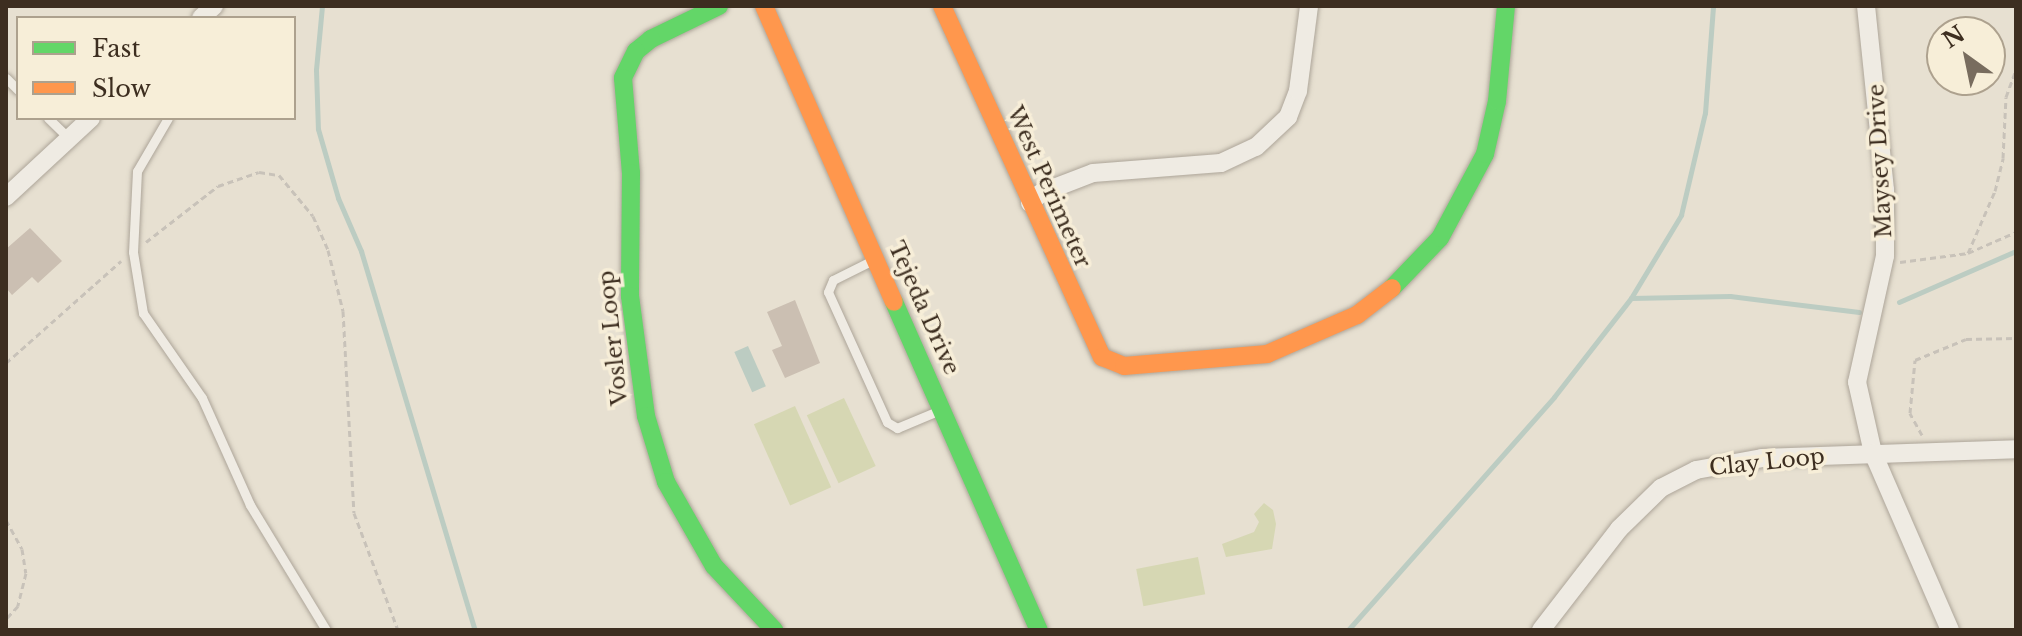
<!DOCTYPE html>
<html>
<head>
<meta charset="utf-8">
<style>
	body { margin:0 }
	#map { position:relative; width:2022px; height:636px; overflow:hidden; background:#e7e0d1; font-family:"Libre Baskerville",serif }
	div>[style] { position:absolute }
	.green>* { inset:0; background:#d6d7b3; transform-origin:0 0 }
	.water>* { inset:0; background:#bcccc2; transform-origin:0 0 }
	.stream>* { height:5px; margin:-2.5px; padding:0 2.5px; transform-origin:2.5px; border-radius:2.5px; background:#bcccc2 }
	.building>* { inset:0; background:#cbbfb2 }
	.path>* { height:3px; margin-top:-1.5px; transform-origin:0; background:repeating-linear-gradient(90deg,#c8c2b9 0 6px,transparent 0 10px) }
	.roads { filter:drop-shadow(0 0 2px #ada599) drop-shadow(0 0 2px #ada599) }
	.lane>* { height:9px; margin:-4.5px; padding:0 4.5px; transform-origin:4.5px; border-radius:4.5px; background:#efebe3 }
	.street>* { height:18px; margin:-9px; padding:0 9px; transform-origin:9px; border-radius:9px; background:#efebe3 }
	.fast>* { height:18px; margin:-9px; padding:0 9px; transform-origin:9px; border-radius:9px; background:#63d668 }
	.slow>* { height:18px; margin:-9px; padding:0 9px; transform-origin:9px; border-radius:9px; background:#ff974d }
	span { translate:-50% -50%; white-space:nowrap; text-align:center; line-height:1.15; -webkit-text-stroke:7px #f7eed8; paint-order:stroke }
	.street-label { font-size:22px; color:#3d2e20 }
	.frame { position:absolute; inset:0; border:8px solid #3d2e20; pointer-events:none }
	.legend { position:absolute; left:16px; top:16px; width:280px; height:104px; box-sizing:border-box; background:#f7eed8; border:2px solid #ada18e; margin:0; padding:10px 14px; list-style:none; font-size:24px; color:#3d2e20 }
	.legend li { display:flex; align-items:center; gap:16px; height:40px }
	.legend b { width:40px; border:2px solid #ada18e }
	.north { position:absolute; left:1926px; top:16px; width:80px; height:80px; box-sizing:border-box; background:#f7eed8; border:2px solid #ada18e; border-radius:50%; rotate:327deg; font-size:22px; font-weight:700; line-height:32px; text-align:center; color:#3d2e20 }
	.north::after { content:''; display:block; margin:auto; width:28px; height:36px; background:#786c5e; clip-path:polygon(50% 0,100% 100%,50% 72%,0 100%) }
</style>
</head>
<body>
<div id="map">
	<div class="green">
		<i style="left:844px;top:398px;width:75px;height:41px;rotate:65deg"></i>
		<i style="left:795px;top:406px;width:89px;height:45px;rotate:66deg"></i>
		<i style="clip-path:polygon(1264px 503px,1273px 510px,1276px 524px,1272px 549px,1226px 557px,1222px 544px,1254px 532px,1259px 522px,1254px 514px)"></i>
		<i style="left:1198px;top:557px;width:38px;height:63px;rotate:79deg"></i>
	</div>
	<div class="water">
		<i style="left:748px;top:346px;width:44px;height:15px;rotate:66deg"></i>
	</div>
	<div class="stream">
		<i style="left:322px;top:6px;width:64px;rotate:95.4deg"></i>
		<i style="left:316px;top:70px;width:59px;rotate:88.1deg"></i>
		<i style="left:318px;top:129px;width:72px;rotate:73.8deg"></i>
		<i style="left:338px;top:198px;width:58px;rotate:66.5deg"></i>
		<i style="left:361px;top:251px;width:396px;rotate:73.3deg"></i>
		<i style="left:1631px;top:298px;width:99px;rotate:-1.2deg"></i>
		<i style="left:1730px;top:296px;width:130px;rotate:7.1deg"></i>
		<i style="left:1899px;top:302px;width:128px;rotate:-23.6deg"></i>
		<i style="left:1348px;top:630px;width:311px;rotate:-48.5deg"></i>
		<i style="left:1554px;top:397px;width:125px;rotate:-52.1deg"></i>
		<i style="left:1631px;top:298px;width:97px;rotate:-58.9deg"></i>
		<i style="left:1681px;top:215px;width:105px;rotate:-76.8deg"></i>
		<i style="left:1705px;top:113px;width:107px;rotate:-85.7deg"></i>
	</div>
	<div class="building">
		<i style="clip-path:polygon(30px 228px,62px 261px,38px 283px,32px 277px,12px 295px,6px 288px,6px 249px)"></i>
		<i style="clip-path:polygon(795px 300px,820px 363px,785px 378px,772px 350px,782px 346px,767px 312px)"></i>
	</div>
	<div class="path">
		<i style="left:146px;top:242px;width:91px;rotate:-37.9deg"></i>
		<i style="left:218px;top:186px;width:43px;rotate:-18.9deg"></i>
		<i style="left:259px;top:172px;width:20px;rotate:9deg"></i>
		<i style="left:279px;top:175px;width:53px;rotate:50.3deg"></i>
		<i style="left:313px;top:216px;width:37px;rotate:66deg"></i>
		<i style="left:328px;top:250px;width:63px;rotate:76.2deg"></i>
		<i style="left:343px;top:311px;width:202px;rotate:86.9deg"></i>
		<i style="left:354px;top:513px;width:125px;rotate:69.4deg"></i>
		<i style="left:1968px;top:253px;width:68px;rotate:-66.5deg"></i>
		<i style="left:1995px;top:191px;width:34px;rotate:-76deg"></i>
		<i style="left:2003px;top:158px;width:61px;rotate:-87.2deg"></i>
		<i style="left:2006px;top:97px;width:29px;rotate:-70deg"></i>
		<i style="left:1900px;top:262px;width:69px;rotate:-7.5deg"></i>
		<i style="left:1968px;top:253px;width:52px;rotate:-23.6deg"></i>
		<i style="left:6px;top:363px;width:154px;rotate:-41.6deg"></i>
		<i style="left:1922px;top:435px;width:25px;rotate:-119deg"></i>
		<i style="left:1910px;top:413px;width:53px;rotate:-84.6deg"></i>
		<i style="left:1915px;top:360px;width:55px;rotate:-22.4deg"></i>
		<i style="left:1966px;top:339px;width:50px;rotate:-1.1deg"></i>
		<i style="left:6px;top:520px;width:33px;rotate:61deg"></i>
		<i style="left:22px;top:549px;width:24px;rotate:81deg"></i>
		<i style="left:26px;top:573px;width:34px;rotate:104deg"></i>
		<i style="left:18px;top:606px;width:18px;rotate:133deg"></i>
	</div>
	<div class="roads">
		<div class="lane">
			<i style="left:6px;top:78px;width:17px;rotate:45deg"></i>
			<i style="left:48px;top:118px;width:29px;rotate:44deg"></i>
			<i style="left:168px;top:118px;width:61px;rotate:120.3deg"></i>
			<i style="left:137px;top:171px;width:81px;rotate:92.8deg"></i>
			<i style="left:133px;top:252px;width:62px;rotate:80.7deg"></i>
			<i style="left:143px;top:313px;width:103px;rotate:55.2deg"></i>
			<i style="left:202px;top:398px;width:117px;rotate:65.8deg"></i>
			<i style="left:250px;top:505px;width:146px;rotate:58.7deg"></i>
			<i style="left:875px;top:259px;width:47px;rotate:153.4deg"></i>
			<i style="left:833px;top:280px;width:13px;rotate:113deg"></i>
			<i style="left:828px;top:292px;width:143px;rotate:65.6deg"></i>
			<i style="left:887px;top:422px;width:12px;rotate:31deg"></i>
			<i style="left:897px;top:428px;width:47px;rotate:-22.7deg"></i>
		</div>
		<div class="street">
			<i style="left:1866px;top:6px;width:185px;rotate:84.1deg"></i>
			<i style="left:1885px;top:190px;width:66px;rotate:90deg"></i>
			<i style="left:1885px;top:256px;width:129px;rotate:102.5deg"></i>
			<i style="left:1857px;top:382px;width:73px;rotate:77.3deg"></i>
			<i style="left:1873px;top:453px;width:193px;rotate:66.5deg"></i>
			<i style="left:201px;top:18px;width:18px;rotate:-43deg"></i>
			<i style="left:6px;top:197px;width:116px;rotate:-42.9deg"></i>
			<i style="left:1030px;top:203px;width:15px;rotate:-42deg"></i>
			<i style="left:1041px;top:193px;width:56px;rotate:-21deg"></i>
			<i style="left:1093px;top:173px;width:128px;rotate:-4.5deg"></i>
			<i style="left:1221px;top:163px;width:38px;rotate:-25deg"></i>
			<i style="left:1256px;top:147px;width:44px;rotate:-43.2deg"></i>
			<i style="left:1288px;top:117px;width:28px;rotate:-69deg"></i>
			<i style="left:1298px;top:91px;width:86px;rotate:-82.6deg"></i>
			<i style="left:1541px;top:630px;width:128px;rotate:-52.3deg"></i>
			<i style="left:1619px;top:529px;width:59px;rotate:-44.3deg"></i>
			<i style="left:1661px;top:488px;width:39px;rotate:-27deg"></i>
			<i style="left:1696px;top:470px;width:67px;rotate:-10.3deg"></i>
			<i style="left:1762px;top:458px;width:254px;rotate:-2deg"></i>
		</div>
		<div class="fast">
			<i style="left:719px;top:6px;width:76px;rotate:154.1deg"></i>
			<i style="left:651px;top:39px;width:19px;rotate:141deg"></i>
			<i style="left:636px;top:51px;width:30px;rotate:116deg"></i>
			<i style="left:623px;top:78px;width:95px;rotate:85.2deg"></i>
			<i style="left:631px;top:173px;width:123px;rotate:90.5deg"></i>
			<i style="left:630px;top:296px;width:121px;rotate:82.4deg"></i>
			<i style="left:646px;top:416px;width:69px;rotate:73.1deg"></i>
			<i style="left:666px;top:482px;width:97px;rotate:60.3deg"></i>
			<i style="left:714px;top:566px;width:88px;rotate:46.8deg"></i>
			<i style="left:1392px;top:288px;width:69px;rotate:-46.2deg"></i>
			<i style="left:1440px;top:238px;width:95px;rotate:-61.8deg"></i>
			<i style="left:1485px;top:154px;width:54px;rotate:-77.2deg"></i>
			<i style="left:1497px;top:101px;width:95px;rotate:-84.6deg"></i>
			<i style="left:894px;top:302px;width:359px;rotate:66.2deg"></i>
		</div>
		<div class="slow">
			<i style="left:764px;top:6px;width:323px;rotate:66.3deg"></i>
			<i style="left:942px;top:6px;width:386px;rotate:65.5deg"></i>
			<i style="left:1102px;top:357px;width:24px;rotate:22deg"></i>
			<i style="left:1124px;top:366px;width:144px;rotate:-4.8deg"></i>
			<i style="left:1267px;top:354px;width:98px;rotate:-23.4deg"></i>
			<i style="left:1357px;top:315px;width:44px;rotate:-37.6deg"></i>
		</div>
	</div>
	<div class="street-label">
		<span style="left:1880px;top:161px;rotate:-93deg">Maysey Drive</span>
		<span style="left:1049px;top:187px;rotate:66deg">West Perimeter</span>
		<span style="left:924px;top:308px;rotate:66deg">Tejeda Drive</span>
		<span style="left:613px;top:338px;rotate:-96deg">Vosler Loop</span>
		<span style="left:1767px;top:462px;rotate:-6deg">Clay Loop</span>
	</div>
	<div class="frame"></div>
	<ul class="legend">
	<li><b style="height:10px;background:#63d668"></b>Fast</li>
	<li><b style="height:10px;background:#ff974d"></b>Slow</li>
	</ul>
	<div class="north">N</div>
</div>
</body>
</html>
